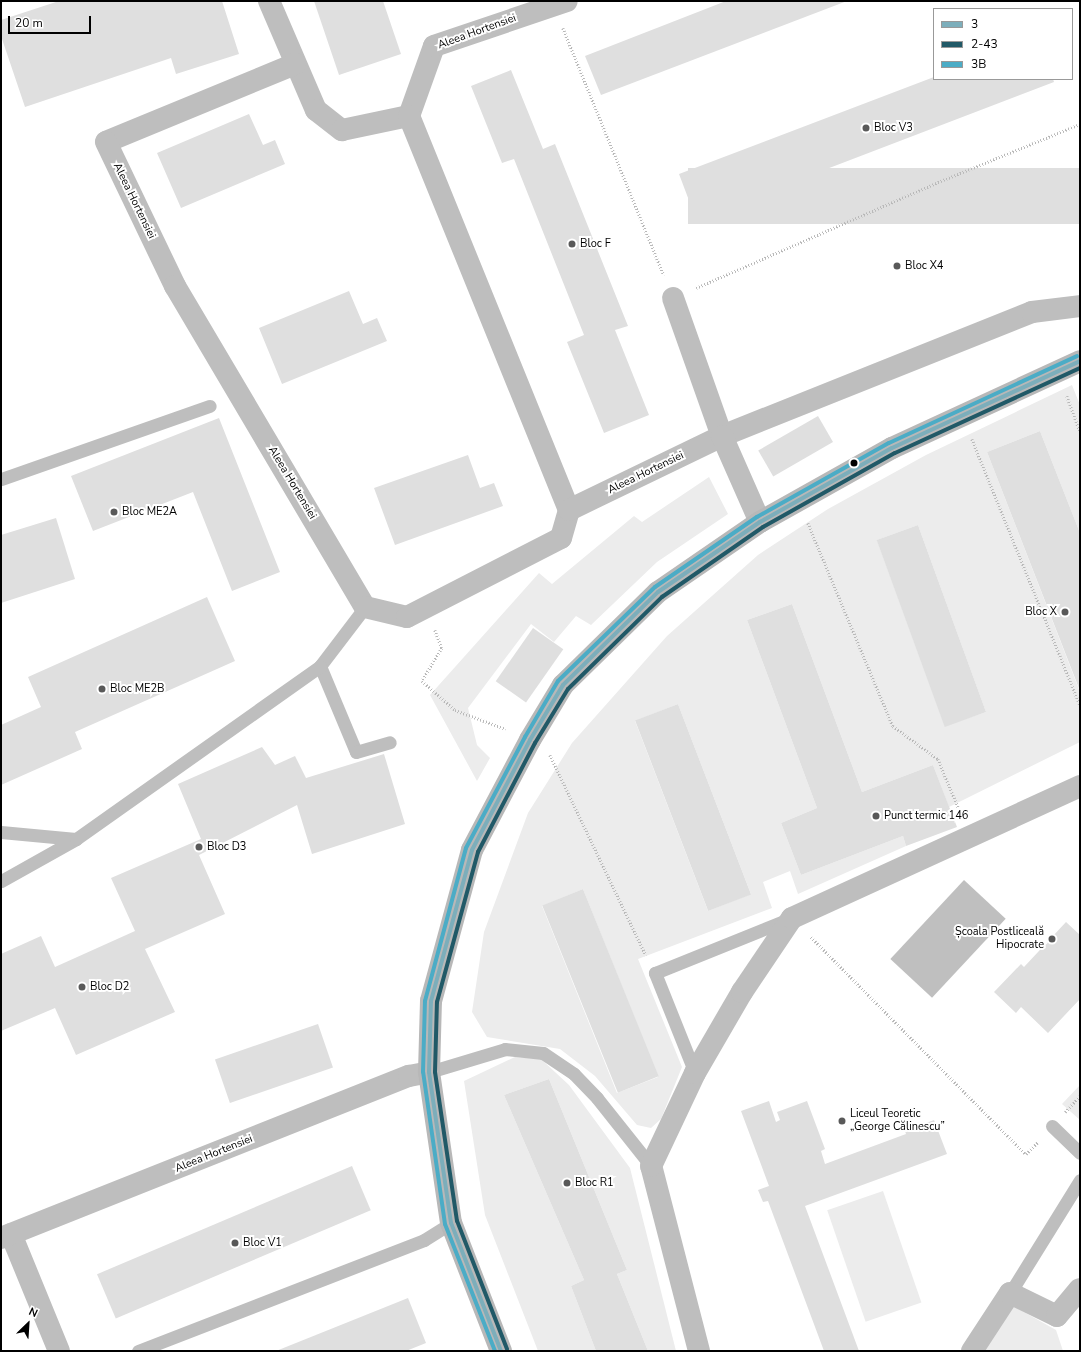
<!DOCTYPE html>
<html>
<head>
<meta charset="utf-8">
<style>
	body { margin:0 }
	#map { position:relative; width:1081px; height:1352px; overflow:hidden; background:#fff; font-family:"Nunito Sans",sans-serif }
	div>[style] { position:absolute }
	.green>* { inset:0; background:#ececec; transform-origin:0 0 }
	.water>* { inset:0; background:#bfbfbf; transform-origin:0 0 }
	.building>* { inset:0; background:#dfdfdf; transform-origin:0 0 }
	.path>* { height:2.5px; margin-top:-1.25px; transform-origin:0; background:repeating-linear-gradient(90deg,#b9b9b9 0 1px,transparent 0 3px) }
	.lane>* { height:13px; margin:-6.5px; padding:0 6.5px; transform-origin:6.5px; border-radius:6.5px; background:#bebebe }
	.street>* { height:22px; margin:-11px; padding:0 11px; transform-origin:11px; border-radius:11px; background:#bebebe }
	.secondary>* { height:22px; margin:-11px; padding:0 11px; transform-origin:11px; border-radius:11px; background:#b8b8b8 }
	.bus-1>* { height:4px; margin:-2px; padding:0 2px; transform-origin:2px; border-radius:2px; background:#7caebb }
	.bus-2>* { height:4px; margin:-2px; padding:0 2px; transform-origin:2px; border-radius:2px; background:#215967 }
	.bus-3>* { height:4px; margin:-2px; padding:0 2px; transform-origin:2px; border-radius:2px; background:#4bacc6 }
	.dots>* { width:11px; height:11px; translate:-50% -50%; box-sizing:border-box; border:2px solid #fff; border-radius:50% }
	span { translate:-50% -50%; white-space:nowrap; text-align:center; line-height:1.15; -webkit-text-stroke:4px #fff; paint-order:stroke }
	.street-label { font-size:11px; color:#000 }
	.poi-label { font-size:11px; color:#000 }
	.left { translate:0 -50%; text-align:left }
	.right { translate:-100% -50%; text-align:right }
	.frame { position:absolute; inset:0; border:2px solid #000; pointer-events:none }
	.legend { position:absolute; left:933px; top:8px; width:140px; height:72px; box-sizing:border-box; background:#fff; border:1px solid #999; margin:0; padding:5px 7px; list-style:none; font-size:12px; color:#000 }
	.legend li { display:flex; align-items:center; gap:8px; height:20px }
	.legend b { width:20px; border:1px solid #999 }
	.north { position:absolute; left:8px; top:1304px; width:40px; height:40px; -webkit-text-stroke:3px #fff; paint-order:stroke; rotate:25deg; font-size:11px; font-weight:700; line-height:16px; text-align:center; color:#000 }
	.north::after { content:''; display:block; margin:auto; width:14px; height:18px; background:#000; clip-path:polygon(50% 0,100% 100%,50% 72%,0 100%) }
	.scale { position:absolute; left:8px; top:16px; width:83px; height:18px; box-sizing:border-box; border:2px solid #000; border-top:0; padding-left:5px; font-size:12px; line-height:14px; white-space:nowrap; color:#000; -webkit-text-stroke:3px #fff; paint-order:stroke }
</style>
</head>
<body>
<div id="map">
	<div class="green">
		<i style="clip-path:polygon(evenodd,1072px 385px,1080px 405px,1080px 533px,1040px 431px,987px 452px,1080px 692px,1080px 742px,949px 807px,933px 765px,862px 792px,792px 604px,747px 620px,817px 808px,781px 823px,801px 875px,903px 836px,906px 846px,798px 894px,790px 871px,763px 882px,772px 908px,638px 959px,682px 1067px,661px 1119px,651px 1128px,637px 1125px,595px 1076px,560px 1049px,487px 1037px,472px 1012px,484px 932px,528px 813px,572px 743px,667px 636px,758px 555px,828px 509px,926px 455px,1072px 385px,918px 525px,986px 712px,945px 726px,877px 540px,918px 525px,1072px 385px,678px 704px,751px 894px,708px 911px,635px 721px,678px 704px,1072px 385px,583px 889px,658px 1077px,617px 1093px,542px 906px,583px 889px)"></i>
		<i style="clip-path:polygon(709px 477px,728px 514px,657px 562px,591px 625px,576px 616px,554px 642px,531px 624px,468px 708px,477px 745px,490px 758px,477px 781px,430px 695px,539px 573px,552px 584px,634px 516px,642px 522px)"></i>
		<i style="clip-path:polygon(515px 1057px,541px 1059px,569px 1085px,630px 1168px,676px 1351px,648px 1351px,617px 1274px,627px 1270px,549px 1079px,504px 1095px,584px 1280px,571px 1286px,596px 1351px,538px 1351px,485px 1215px,464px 1081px)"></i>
		<i style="clip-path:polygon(1080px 1085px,1080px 1120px,1062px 1104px)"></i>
		<i style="left:883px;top:1191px;width:118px;height:59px;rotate:71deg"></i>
		<i style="clip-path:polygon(1010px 1304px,1056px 1330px,1063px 1351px,981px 1351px)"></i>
	</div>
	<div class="water">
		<i style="left:964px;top:880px;width:57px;height:108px;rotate:43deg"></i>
	</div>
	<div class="building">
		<i style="clip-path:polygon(59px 1px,222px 1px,239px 54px,176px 74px,171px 58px,25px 107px,1px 36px,1px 20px)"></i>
		<i style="clip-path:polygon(314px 1px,383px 1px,401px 54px,339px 75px)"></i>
		<i style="clip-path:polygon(726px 1px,847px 1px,601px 95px,585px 56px)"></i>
		<i style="clip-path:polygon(511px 70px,543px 149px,555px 144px,628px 326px,615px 330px,649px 415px,604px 433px,567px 342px,584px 335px,514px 159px,502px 163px,471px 86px)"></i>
		<i style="clip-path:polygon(934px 77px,934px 79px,1053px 79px,1054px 82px,696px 219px,679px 174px)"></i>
		<i style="clip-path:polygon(249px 114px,263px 145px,275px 140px,285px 164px,181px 208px,157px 153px)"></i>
		<i style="left:1080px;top:168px;width:56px;height:392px;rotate:90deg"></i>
		<i style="clip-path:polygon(349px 291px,363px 324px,377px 318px,387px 341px,282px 384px,259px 328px)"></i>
		<i style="left:818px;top:416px;width:30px;height:69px;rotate:60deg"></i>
		<i style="clip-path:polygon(219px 418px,280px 572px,232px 591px,193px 492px,93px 531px,71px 476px)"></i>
		<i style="clip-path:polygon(1040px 431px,1080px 533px,1080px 691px,987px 452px)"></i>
		<i style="clip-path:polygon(468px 455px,480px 488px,494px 483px,503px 506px,395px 545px,374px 488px)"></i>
		<i style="clip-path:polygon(56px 518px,75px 579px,1px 603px,1px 535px)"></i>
		<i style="left:918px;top:525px;width:199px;height:44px;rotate:70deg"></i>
		<i style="clip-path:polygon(207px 597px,235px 661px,75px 732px,82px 749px,1px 785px,1px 725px,41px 707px,28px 677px)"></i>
		<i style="clip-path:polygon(792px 604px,862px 792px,933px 765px,957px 827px,906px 846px,903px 836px,801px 875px,781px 823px,817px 808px,747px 620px)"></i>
		<i style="left:533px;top:628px;width:37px;height:65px;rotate:35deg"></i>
		<i style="left:678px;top:704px;width:204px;height:46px;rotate:69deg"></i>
		<i style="clip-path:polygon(262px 747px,275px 765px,295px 756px,306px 778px,384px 754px,405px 824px,312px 854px,297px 805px,199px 855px,225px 914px,145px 949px,175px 1012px,76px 1055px,55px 1008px,1px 1031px,1px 954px,41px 936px,55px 967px,135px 931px,111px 878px,201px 839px,178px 784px)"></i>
		<i style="left:583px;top:889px;width:202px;height:44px;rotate:68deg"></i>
		<i style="clip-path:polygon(1066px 922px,1080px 935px,1080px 999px,1048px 1033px,1021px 1007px,1016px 1013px,994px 992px,1021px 964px,1024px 967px)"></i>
		<i style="left:318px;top:1024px;width:46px;height:109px;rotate:71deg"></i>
		<i style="clip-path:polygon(549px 1079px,627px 1270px,617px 1274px,648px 1351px,596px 1351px,571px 1286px,584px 1280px,504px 1095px)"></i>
		<i style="clip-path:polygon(769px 1101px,776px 1122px,780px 1120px,777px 1112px,807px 1101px,825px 1149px,821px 1151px,825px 1164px,906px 1134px,905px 1131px,934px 1120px,947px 1154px,805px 1206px,859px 1351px,824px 1351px,768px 1201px,763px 1202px,758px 1190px,769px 1186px,741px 1111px)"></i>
		<i style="left:352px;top:1166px;width:48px;height:277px;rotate:67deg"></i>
		<i style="clip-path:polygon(408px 1298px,426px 1343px,406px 1351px,276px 1351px)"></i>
	</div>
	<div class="path">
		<i style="left:563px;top:28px;width:267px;rotate:67.8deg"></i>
		<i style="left:696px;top:288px;width:273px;rotate:-23.6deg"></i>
		<i style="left:946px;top:179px;width:145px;rotate:-22.3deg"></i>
		<i style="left:1067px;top:396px;width:37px;rotate:70deg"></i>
		<i style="left:972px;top:439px;width:287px;rotate:67.9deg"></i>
		<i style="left:808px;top:523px;width:220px;rotate:67.3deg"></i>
		<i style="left:893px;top:726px;width:56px;rotate:36.3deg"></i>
		<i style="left:938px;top:759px;width:60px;rotate:67.3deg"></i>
		<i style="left:435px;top:630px;width:19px;rotate:69deg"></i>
		<i style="left:442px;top:648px;width:39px;rotate:121deg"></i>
		<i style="left:422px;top:681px;width:44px;rotate:41.3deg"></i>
		<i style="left:455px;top:710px;width:54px;rotate:20.4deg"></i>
		<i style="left:550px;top:755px;width:222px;rotate:64.4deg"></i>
		<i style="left:811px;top:937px;width:305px;rotate:45.3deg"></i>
		<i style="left:1026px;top:1154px;width:17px;rotate:-45deg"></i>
		<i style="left:1065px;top:1112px;width:22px;rotate:-47deg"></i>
	</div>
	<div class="lane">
		<i style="left:1px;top:479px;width:221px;rotate:-19.3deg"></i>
		<i style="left:365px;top:607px;width:74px;rotate:127.3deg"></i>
		<i style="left:320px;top:666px;width:93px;rotate:67.3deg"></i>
		<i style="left:356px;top:752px;width:35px;rotate:-16deg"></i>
		<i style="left:1px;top:832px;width:75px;rotate:5.3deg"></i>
		<i style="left:1px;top:881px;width:86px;rotate:-29.2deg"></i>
		<i style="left:76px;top:839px;width:299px;rotate:-35.3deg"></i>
		<i style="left:429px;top:1072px;width:79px;rotate:-16.8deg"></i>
		<i style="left:505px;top:1049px;width:38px;rotate:6deg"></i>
		<i style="left:543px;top:1053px;width:37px;rotate:34deg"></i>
		<i style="left:574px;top:1074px;width:33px;rotate:46deg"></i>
		<i style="left:597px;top:1098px;width:87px;rotate:51.5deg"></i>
		<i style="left:695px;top:1073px;width:108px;rotate:-111.8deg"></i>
		<i style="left:655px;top:973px;width:147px;rotate:-22deg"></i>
		<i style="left:1052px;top:1126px;width:39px;rotate:44deg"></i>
		<i style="left:1010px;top:1293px;width:133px;rotate:-58.2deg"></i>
		<i style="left:138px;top:1351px;width:307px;rotate:-21.2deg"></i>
		<i style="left:424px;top:1240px;width:32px;rotate:-32deg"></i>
	</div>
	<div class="street">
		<i style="left:269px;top:1px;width:119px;rotate:66.7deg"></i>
		<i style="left:316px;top:110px;width:33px;rotate:38deg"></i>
		<i style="left:342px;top:130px;width:68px;rotate:-11.8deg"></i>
		<i style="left:409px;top:116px;width:74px;rotate:-70.3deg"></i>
		<i style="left:434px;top:46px;width:140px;rotate:-18.7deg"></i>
		<i style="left:295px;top:64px;width:204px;rotate:157.6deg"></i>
		<i style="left:106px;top:142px;width:160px;rotate:64.4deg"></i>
		<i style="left:175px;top:286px;width:373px;rotate:59.4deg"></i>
		<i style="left:365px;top:607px;width:43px;rotate:13.4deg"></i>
		<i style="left:407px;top:617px;width:173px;rotate:-27.2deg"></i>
		<i style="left:561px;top:538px;width:29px;rotate:-74deg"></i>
		<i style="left:409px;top:116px;width:425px;rotate:67.9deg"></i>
		<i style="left:569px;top:510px;width:170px;rotate:-25.8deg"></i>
		<i style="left:722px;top:436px;width:334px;rotate:-21.8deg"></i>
		<i style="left:1032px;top:312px;width:48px;rotate:-7.1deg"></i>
		<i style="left:673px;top:298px;width:146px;rotate:70.5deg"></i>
		<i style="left:722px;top:436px;width:94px;rotate:66.2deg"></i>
		<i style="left:11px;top:1234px;width:126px;rotate:67.7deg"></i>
		<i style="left:1px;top:1238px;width:439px;rotate:-21.7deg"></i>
		<i style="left:409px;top:1076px;width:20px;rotate:-11deg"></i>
		<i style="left:699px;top:1351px;width:191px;rotate:-104.5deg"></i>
		<i style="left:651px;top:1166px;width:103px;rotate:-64.7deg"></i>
		<i style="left:695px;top:1073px;width:94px;rotate:-59.9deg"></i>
		<i style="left:742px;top:992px;width:89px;rotate:-56deg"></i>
		<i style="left:792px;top:918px;width:317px;rotate:-24.6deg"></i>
		<i style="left:972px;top:1351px;width:69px;rotate:-56.8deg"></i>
		<i style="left:1010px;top:1293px;width:52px;rotate:26.1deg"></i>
		<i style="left:1057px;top:1316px;width:35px;rotate:-50deg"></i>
	</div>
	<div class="secondary">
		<i style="left:501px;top:1351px;width:137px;rotate:-111.3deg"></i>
		<i style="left:451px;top:1223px;width:153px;rotate:-98.3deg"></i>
		<i style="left:429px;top:1072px;width:71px;rotate:-88.4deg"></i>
		<i style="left:431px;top:1001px;width:156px;rotate:-74.8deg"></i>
		<i style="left:472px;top:850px;width:124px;rotate:-62.2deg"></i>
		<i style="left:530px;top:740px;width:64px;rotate:-59deg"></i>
		<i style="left:563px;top:685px;width:133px;rotate:-44.4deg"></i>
		<i style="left:658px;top:592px;width:124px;rotate:-34.5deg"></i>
		<i style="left:760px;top:522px;width:151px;rotate:-29.3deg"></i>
		<i style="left:892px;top:448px;width:207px;rotate:-24.8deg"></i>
	</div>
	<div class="bus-1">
		<i style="left:501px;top:1351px;width:137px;rotate:-111.3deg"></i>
		<i style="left:451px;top:1223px;width:153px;rotate:-98.3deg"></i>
		<i style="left:429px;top:1072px;width:71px;rotate:-88.4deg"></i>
		<i style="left:431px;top:1001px;width:156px;rotate:-74.8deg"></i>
		<i style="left:472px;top:850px;width:124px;rotate:-62.2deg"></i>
		<i style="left:530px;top:740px;width:64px;rotate:-59deg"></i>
		<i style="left:563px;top:685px;width:133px;rotate:-44.4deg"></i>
		<i style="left:658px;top:592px;width:124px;rotate:-34.5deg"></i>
		<i style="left:760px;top:522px;width:151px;rotate:-29.3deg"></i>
		<i style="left:892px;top:448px;width:207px;rotate:-24.8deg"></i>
	</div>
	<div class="bus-2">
		<i style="left:507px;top:1349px;width:137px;rotate:-111.3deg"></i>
		<i style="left:457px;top:1221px;width:151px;rotate:-98.4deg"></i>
		<i style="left:435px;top:1072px;width:70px;rotate:-88.4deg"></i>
		<i style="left:437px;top:1002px;width:156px;rotate:-74.7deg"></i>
		<i style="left:478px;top:852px;width:123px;rotate:-62.4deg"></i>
		<i style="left:535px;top:743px;width:63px;rotate:-58.6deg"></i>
		<i style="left:568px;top:689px;width:132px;rotate:-44.4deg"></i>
		<i style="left:662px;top:597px;width:123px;rotate:-34.7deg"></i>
		<i style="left:763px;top:527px;width:151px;rotate:-29.3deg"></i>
		<i style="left:895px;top:453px;width:204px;rotate:-24.7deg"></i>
	</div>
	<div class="bus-3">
		<i style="left:495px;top:1351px;width:136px;rotate:-111.5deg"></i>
		<i style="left:445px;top:1224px;width:154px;rotate:-98.2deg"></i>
		<i style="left:423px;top:1072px;width:71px;rotate:-88.4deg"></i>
		<i style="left:425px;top:1001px;width:158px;rotate:-75deg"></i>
		<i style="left:466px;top:848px;width:126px;rotate:-62deg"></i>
		<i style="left:525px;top:737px;width:65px;rotate:-59.5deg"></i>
		<i style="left:558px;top:681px;width:135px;rotate:-44.1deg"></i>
		<i style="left:655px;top:587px;width:124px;rotate:-34.5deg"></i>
		<i style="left:757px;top:517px;width:151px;rotate:-29.3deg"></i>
		<i style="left:889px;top:443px;width:207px;rotate:-24.8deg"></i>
	</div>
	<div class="dots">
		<i style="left:866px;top:128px;background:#595959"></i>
		<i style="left:572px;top:244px;background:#595959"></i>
		<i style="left:897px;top:266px;background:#595959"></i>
		<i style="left:854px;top:463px;background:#000"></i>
		<i style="left:114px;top:512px;background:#595959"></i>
		<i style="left:1065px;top:612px;background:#595959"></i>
		<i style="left:102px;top:689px;background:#595959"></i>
		<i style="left:876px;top:816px;background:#595959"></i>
		<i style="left:199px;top:847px;background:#595959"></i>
		<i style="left:1052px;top:939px;background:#595959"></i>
		<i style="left:82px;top:987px;background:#595959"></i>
		<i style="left:842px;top:1121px;background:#595959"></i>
		<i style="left:567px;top:1183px;background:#595959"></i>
		<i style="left:235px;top:1243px;background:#595959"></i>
	</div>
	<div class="street-label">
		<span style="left:477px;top:32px;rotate:-20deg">Aleea Hortensiei</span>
		<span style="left:134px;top:201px;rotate:64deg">Aleea Hortensiei</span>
		<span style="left:646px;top:473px;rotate:-26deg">Aleea Hortensiei</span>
		<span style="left:292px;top:483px;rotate:59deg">Aleea Hortensiei</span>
		<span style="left:214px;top:1154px;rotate:-22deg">Aleea Hortensiei</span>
	</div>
	<div class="poi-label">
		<span class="left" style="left:874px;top:128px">Bloc V3</span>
		<span class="left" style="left:580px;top:244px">Bloc F</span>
		<span class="left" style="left:905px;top:266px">Bloc X4</span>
		<span class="left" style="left:122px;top:512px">Bloc ME2A</span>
		<span class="right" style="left:1057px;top:612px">Bloc X</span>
		<span class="left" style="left:110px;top:689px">Bloc ME2B</span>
		<span class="left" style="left:884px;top:816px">Punct termic 146</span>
		<span class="left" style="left:207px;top:847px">Bloc D3</span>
		<span class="right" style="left:1044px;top:939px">Școala Postliceală<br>Hipocrate</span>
		<span class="left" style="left:90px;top:987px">Bloc D2</span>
		<span class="left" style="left:850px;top:1121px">Liceul Teoretic<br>„George Călinescu”</span>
		<span class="left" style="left:575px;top:1183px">Bloc R1</span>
		<span class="left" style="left:243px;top:1243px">Bloc V1</span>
	</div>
	<div class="frame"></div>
	<ul class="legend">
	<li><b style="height:5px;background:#7caebb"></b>3</li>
	<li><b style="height:5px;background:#215967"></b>2-43</li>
	<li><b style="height:5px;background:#4bacc6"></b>3B</li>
	</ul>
	<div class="north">N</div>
	<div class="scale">20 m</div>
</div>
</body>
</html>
